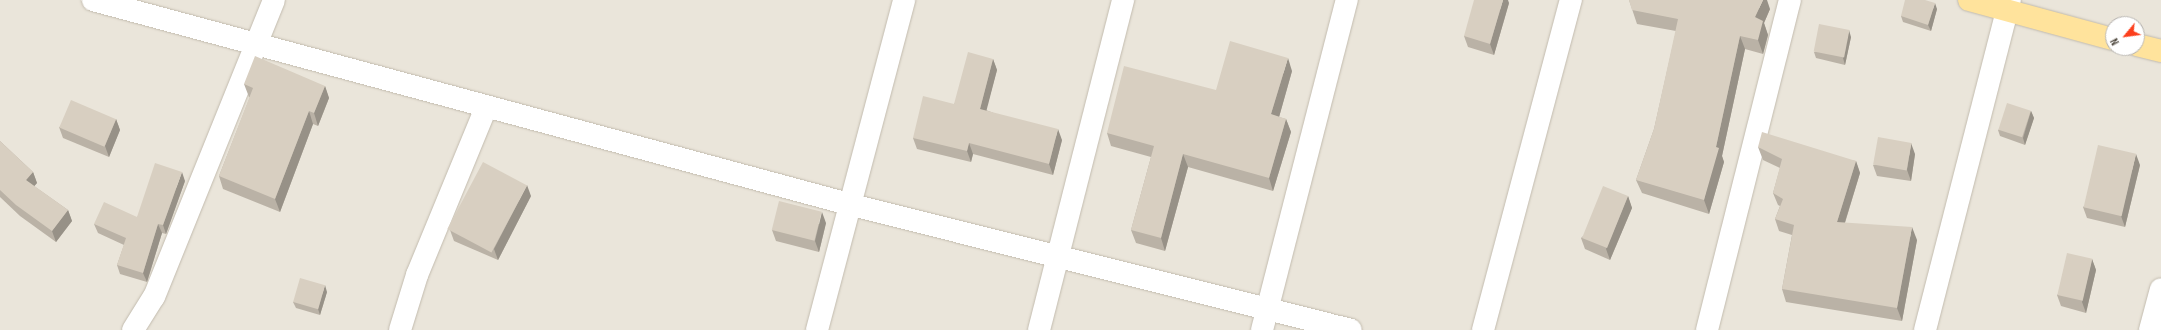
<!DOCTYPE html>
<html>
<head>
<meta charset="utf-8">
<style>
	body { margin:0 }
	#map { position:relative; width:2161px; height:330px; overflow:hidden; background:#f6f3ec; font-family:"Sofia Sans Condensed",sans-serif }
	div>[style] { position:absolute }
	.residential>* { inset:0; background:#eae5da }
	.roads { filter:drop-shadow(0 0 1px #c2bbae) drop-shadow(0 0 1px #c2bbae) }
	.street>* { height:22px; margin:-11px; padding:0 11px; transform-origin:11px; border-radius:11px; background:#fff }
	.primary>* { height:22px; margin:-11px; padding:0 11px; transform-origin:11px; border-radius:11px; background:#ffe39c }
	.wall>* { inset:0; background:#bab2a6 }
	.shaded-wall>* { inset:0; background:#979187 }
	.building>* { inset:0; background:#d8cfc1; transform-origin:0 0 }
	span { translate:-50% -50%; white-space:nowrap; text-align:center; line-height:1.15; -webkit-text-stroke:3px #fff; paint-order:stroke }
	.north { position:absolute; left:2105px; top:16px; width:40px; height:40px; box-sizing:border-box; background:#fff; border:1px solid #b7b4b0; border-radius:50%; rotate:241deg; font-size:11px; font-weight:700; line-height:16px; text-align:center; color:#4b4439 }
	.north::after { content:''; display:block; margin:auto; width:14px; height:18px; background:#fc3f1d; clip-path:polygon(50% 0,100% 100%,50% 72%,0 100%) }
</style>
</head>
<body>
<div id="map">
	<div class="residential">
		<i style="clip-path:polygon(evenodd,0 0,2161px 0,2161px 330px,0 330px,0 0,2113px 24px,2137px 24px,2137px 48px,2113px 48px,2113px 24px)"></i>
	</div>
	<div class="roads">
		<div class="street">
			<i style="left:93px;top:0;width:786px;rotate:15.11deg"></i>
			<i style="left:852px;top:205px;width:514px;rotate:14.06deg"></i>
			<i style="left:133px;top:330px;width:39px;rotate:-58deg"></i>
			<i style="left:154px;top:297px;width:320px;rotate:-68deg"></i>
			<i style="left:400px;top:330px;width:58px;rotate:-72.8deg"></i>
			<i style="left:417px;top:275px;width:181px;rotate:-67.6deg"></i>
			<i style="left:817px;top:330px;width:341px;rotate:-75.2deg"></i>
			<i style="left:1039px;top:330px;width:341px;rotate:-75.7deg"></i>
			<i style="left:1262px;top:330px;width:341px;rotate:-75.6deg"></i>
			<i style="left:1483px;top:330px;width:342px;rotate:-75.1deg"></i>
			<i style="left:1707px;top:330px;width:340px;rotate:-75.9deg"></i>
			<i style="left:1925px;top:330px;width:341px;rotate:-75.6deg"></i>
			<i style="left:2150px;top:330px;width:42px;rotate:-75deg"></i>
		</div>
		<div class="primary">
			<i style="left:1969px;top:0;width:149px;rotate:15.2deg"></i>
			<i style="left:2137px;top:45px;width:25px;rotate:14deg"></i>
		</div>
	</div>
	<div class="wall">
		<i style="clip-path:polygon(1629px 0,1770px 9px,1764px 23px,1768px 35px,1763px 54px,1745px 49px,1722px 156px,1724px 162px,1709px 214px,1642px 193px,1636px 180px,1654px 129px,1676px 31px,1637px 24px)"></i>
		<i style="clip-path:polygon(1509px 3px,1494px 55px,1468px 47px,1464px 36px)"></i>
		<i style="clip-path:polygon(1937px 9px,1931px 31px,1903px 22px,1901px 16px)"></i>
		<i style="clip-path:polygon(1851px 37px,1845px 65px,1816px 58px,1814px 52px)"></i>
		<i style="clip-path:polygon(993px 59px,997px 70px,986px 110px,1062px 140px,1053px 175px,973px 154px,971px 162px,917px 149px,913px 138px,954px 104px)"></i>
		<i style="clip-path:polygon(1292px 71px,1279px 117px,1286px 119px,1291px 132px,1273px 191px,1188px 167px,1165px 251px,1136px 243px,1131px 230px,1151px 157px,1111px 146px,1107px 133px,1216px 90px)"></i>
		<i style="clip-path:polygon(244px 84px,325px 86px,329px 98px,318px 126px,313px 124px,280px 212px,223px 189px,219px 176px,250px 97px,249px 97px)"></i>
		<i style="clip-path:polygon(2031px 111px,2034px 118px,2025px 145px,2000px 136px,1998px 130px)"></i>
		<i style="clip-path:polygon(116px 119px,120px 130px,109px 157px,63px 138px,59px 127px)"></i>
		<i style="clip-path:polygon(0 141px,33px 172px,37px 183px,34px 186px,68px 210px,72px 221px,56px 242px,20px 216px,0 197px)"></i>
		<i style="clip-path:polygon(1758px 147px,1856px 161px,1860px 173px,1845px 223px,1917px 240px,1902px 321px,1786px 302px,1782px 289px,1792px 235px,1779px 231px,1775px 219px,1780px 206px,1778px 205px,1773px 193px,1780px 168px,1763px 160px)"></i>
		<i style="clip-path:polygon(1915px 154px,1911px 181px,1877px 176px,1873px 165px)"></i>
		<i style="clip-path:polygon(2140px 165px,2125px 227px,2087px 218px,2083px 207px)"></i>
		<i style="clip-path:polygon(185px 181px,166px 234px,162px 233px,147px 282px,120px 274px,117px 265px,124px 245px,98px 233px,94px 224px,137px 217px)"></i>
		<i style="clip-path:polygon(531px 196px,498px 260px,454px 241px,450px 230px)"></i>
		<i style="clip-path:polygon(1628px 196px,1632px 208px,1610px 260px,1585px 249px,1581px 238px)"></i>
		<i style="clip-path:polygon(826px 223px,819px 252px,776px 241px,772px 230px)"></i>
		<i style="clip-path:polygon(2092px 259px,2096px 270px,2086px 313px,2061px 306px,2057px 295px)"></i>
		<i style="clip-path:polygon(327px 292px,320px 315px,296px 308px,293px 302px)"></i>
	</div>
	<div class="shaded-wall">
		<i style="clip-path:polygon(1503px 0,1508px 0,1509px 3px,1494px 55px,1490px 44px)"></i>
		<i style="clip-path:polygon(1763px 0,1767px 0,1770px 9px,1764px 23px,1768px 35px,1763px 54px,1758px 40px,1755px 17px)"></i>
		<i style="clip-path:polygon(1935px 3px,1937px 9px,1931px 31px,1928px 25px)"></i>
		<i style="clip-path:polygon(1849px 30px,1851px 37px,1845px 65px,1843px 58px)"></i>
		<i style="clip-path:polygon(1740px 36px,1745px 49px,1722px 156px,1724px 162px,1709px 214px,1704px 200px,1716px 147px)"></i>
		<i style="clip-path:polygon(1288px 58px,1292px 71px,1276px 128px,1271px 114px)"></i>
		<i style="clip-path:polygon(993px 59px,997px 70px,984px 120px,980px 109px)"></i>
		<i style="clip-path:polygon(325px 86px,329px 98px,318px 126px,314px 113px)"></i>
		<i style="clip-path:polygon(309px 111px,313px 124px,280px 212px,275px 199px)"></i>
		<i style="clip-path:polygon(2031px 111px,2034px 118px,2025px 145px,2023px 138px)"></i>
		<i style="clip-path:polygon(116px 119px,120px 130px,109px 157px,105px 146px)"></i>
		<i style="clip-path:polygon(1286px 119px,1291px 132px,1273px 191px,1269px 178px)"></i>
		<i style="clip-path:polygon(1058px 129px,1062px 140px,1053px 175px,1049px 164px)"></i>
		<i style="clip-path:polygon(969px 143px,973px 154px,971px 162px,967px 151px)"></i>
		<i style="clip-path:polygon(1911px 143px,1915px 154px,1911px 181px,1907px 170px)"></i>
		<i style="clip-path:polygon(1183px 154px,1188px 167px,1165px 251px,1161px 238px)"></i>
		<i style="clip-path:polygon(2136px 154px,2140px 165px,2125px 227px,2121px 216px)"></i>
		<i style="clip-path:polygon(1856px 161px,1860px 173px,1841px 235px,1837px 222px)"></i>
		<i style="clip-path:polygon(33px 172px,37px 183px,30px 191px,26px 180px)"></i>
		<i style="clip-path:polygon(182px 172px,185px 181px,166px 234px,163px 225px)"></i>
		<i style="clip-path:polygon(527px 185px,531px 196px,498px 260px,494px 249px)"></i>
		<i style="clip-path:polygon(1628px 196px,1632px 208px,1610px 260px,1606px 249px)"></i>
		<i style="clip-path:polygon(68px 210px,72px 221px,56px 242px,52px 231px)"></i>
		<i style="clip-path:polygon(822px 212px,826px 223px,819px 252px,815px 241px)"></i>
		<i style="clip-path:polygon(158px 224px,162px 233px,147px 282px,143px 273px)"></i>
		<i style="clip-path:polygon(1912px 227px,1917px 240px,1902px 321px,1897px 308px)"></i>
		<i style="clip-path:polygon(2092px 259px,2096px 270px,2086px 313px,2082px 302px)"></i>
		<i style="clip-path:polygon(325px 285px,327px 292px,320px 315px,318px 309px)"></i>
	</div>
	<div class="building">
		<i style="clip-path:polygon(1474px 0,1503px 0,1490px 44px,1464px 36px)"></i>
		<i style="clip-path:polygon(1629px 0,1763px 0,1755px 17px,1763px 21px,1758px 40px,1740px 36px,1716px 147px,1719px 148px,1704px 200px,1636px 180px,1654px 129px,1678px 19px,1632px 10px)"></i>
		<i style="clip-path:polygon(1905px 0,1925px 0,1935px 3px,1928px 25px,1901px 16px)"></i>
		<i style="left:1819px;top:24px;width:31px;height:28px;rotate:11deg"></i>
		<i style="clip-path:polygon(1230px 41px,1288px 58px,1271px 114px,1286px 119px,1269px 178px,1183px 154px,1161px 238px,1131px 230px,1154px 146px,1107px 133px,1124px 66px,1216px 90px)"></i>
		<i style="clip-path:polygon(968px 52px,993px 59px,980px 109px,1058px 129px,1049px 164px,969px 143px,967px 151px,913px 138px,923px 96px,954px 104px)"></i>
		<i style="clip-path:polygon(255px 56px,325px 86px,314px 113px,309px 111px,275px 199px,219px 176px,253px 88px,244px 84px)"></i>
		<i style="left:71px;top:100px;width:49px;height:30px;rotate:23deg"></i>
		<i style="left:2007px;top:103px;width:25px;height:28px;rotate:18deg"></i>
		<i style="clip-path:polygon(1762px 132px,1856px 161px,1837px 222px,1912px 227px,1897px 308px,1782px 289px,1794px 225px,1775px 219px,1783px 199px,1773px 193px,1782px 159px,1758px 147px)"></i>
		<i style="left:1878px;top:137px;width:34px;height:28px;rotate:10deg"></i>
		<i style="clip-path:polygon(0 141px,33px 172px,26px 180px,68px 210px,52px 231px,16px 205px,0 190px)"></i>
		<i style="left:2098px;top:145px;width:39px;height:64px;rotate:13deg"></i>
		<i style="left:483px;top:162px;width:50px;height:76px;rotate:28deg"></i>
		<i style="clip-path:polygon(155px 163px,182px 172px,163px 225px,158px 224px,143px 273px,117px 265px,126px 238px,94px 224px,104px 202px,137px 217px)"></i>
		<i style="left:1603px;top:186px;width:27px;height:56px;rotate:22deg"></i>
		<i style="left:779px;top:201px;width:44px;height:30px;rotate:14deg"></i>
		<i style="left:2067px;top:253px;width:26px;height:43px;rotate:13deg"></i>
		<i style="left:300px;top:278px;width:26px;height:25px;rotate:16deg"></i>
	</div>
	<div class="north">N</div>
</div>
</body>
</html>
